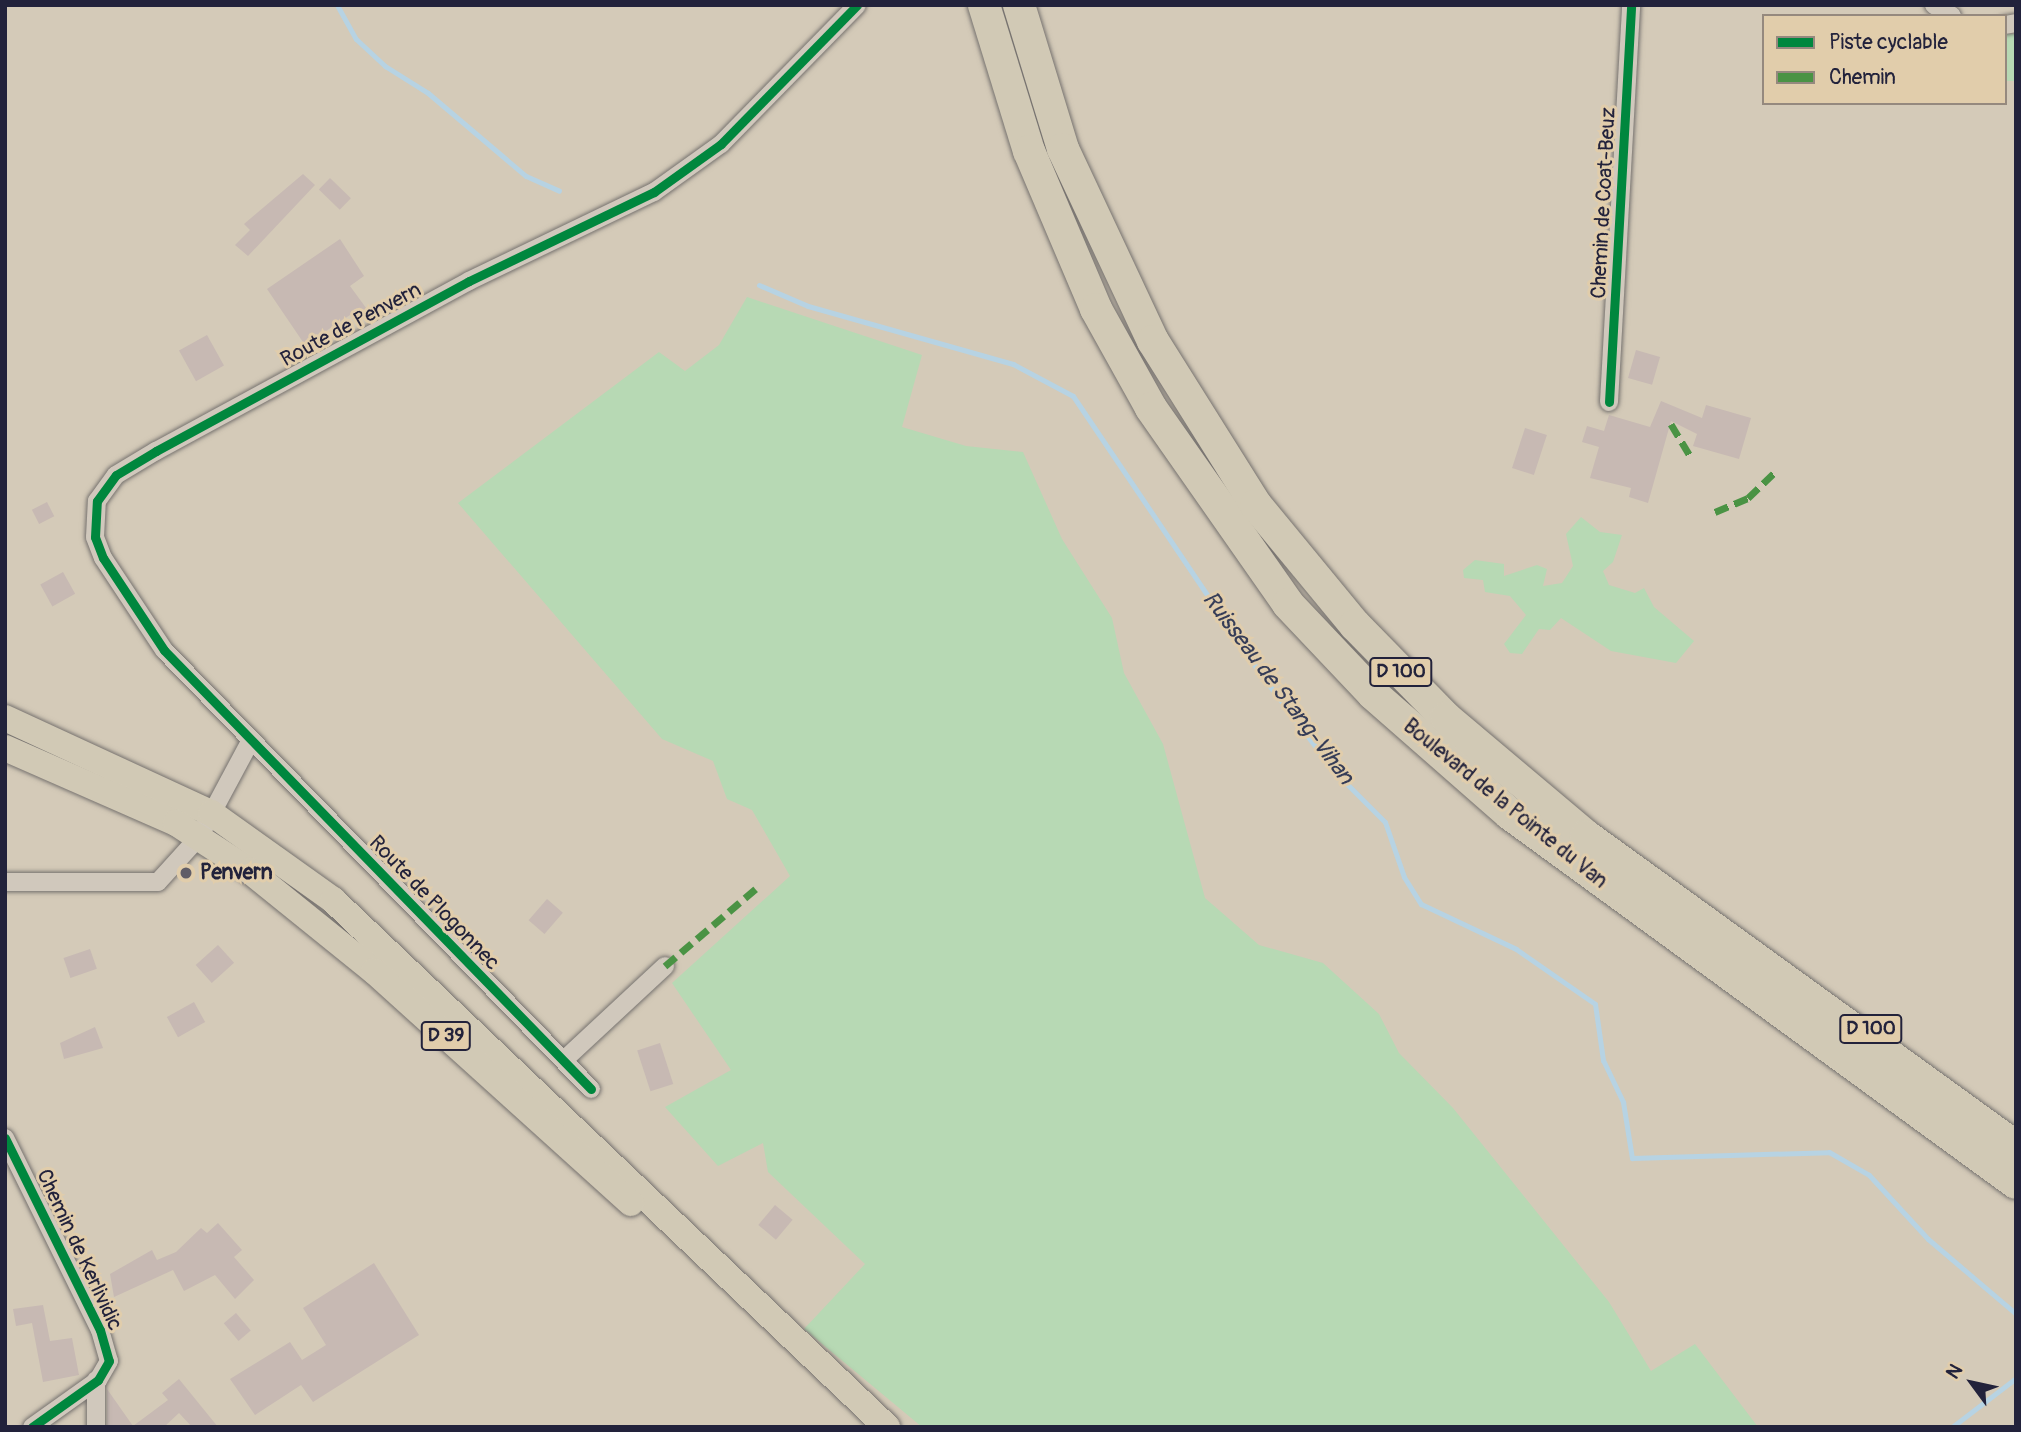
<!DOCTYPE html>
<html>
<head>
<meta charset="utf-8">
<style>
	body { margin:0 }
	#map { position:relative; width:2021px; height:1432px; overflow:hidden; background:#d4cab8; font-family:Pangolin,sans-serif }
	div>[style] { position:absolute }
	.green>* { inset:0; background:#b7d9b4; transform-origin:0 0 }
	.stream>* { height:5px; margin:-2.5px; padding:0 2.5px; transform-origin:2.5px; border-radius:2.5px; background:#b7d3e3 }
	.building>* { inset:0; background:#c7b9b3; transform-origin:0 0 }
	.roads { filter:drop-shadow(0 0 2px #76726f) drop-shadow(0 0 2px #76726f) }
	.street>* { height:18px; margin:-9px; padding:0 9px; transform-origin:9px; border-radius:9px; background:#d0c8bc }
	.primary>* { height:26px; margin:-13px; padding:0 13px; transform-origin:13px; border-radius:13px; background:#d1c9b5 }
	.highway>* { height:32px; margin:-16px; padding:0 16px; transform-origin:16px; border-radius:16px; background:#d1c9b5 }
	.quiet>* { height:7px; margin-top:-3.5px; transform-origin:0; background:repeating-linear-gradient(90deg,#4a9344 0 14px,transparent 0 21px) }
	.cycleway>* { height:9px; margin:-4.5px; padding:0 4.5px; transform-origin:4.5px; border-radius:4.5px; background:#00873e }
	.dots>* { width:19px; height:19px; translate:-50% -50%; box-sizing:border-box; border:4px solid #e1cdab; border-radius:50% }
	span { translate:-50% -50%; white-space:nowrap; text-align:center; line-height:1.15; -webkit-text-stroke:6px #e1cdab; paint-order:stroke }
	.shield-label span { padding:2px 5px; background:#e1cdab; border:2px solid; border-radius:5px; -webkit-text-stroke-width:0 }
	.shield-label { font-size:19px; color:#22223b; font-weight:700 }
	.street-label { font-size:21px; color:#22223b }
	.poi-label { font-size:21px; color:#22223b; font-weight:700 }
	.left { translate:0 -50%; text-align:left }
	.water-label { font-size:23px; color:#363d57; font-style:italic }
	.frame { position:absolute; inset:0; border:7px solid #22223b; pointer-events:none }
	.legend { position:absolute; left:1762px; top:14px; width:245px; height:91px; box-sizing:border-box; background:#e1cdab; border:2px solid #95897e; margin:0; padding:9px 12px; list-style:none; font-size:21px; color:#22223b }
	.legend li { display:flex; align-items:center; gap:14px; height:35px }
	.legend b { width:35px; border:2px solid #95897e }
	.north { position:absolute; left:1937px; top:1348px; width:70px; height:70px; -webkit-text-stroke:5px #e1cdab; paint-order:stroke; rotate:303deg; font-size:19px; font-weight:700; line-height:28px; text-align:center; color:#22223b }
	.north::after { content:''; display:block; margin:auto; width:24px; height:32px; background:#22223b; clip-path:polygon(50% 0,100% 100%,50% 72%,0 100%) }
</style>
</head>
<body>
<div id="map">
	<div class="green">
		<i style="left:2016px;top:34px;width:47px;height:11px;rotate:90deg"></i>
		<i style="clip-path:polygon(747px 297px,922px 355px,902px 427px,966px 446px,1023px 452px,1062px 539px,1112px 618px,1124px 673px,1163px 744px,1205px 898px,1259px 945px,1323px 963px,1379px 1014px,1399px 1053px,1453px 1108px,1609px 1302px,1651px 1371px,1695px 1344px,1758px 1427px,922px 1427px,804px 1329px,865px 1264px,768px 1172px,763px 1143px,718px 1166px,665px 1107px,731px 1070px,672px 983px,790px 876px,752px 810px,727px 799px,713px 761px,662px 739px,458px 503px,659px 352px,685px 371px,719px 345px)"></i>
		<i style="clip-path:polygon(1581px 517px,1600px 532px,1622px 535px,1613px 562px,1603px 571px,1609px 585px,1635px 593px,1644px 588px,1654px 607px,1694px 641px,1676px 663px,1611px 651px,1561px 618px,1550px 630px,1539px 629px,1522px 654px,1510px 653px,1504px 644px,1526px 615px,1510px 596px,1485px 592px,1483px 580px,1464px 578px,1463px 570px,1475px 560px,1504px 564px,1504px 576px,1537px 565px,1547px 569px,1543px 586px,1562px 583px,1573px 566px,1566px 534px)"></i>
	</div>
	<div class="stream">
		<i style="left:337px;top:5px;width:39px;rotate:61deg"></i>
		<i style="left:356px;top:39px;width:40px;rotate:43deg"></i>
		<i style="left:385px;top:66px;width:51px;rotate:32.1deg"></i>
		<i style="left:428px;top:93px;width:128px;rotate:40.3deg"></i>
		<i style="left:526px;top:176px;width:36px;rotate:24deg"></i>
		<i style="left:759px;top:285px;width:53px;rotate:23.2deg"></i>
		<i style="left:808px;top:306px;width:213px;rotate:15.8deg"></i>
		<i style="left:1013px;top:364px;width:68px;rotate:28.1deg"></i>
		<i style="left:1073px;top:396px;width:329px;rotate:56deg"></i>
		<i style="left:1257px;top:669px;width:128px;rotate:53deg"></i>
		<i style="left:1334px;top:771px;width:72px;rotate:45deg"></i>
		<i style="left:1385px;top:822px;width:58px;rotate:70.9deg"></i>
		<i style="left:1404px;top:877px;width:32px;rotate:58deg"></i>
		<i style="left:1421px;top:904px;width:105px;rotate:25.3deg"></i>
		<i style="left:1516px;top:949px;width:96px;rotate:34.8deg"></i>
		<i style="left:1595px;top:1004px;width:57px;rotate:81.9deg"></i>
		<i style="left:1603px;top:1060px;width:47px;rotate:64.5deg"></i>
		<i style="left:1623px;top:1102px;width:57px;rotate:80.9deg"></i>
		<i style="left:1632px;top:1158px;width:197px;rotate:-1.7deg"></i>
		<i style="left:1829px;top:1152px;width:46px;rotate:29.9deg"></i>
		<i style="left:1869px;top:1175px;width:87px;rotate:47.3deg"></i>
		<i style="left:1928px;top:1239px;width:116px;rotate:40.4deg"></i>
		<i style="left:1952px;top:1427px;width:81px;rotate:-37.4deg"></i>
	</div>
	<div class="building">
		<i style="clip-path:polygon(303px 174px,315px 185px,248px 256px,235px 245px,250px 230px,244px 224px)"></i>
		<i style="left:330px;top:178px;width:29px;height:16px;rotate:44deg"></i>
		<i style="clip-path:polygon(340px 239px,364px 276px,350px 286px,369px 312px,358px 320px,353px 313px,305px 345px,267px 289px)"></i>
		<i style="left:207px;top:335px;width:35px;height:32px;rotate:61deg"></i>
		<i style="left:1636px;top:350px;width:25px;height:29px;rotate:16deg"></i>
		<i style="clip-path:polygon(1661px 401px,1702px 418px,1706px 405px,1751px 418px,1739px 459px,1693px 446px,1697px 434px,1671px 421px,1648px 503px,1629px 497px,1631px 488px,1590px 478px,1599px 447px,1582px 442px,1587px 426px,1604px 431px,1609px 415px,1650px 427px)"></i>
		<i style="left:1525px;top:428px;width:23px;height:42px;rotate:18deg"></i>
		<i style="left:47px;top:502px;width:16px;height:17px;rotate:63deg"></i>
		<i style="left:63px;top:572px;width:25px;height:26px;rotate:61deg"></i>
		<i style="left:547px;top:899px;width:21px;height:28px;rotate:41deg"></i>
		<i style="left:218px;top:945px;width:24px;height:30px;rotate:48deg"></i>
		<i style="left:90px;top:949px;width:21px;height:28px;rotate:71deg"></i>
		<i style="left:194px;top:1002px;width:23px;height:31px;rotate:61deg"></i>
		<i style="clip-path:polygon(95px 1027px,103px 1048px,64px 1059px,60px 1043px)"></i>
		<i style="left:660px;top:1043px;width:43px;height:24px;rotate:72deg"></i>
		<i style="left:775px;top:1205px;width:23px;height:26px;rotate:40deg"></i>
		<i style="clip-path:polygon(218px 1223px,242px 1250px,234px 1257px,254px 1280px,235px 1299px,215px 1275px,184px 1291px,173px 1270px,114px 1297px,110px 1274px,152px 1250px,157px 1260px,176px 1252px,201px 1228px,207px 1233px)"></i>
		<i style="clip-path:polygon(374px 1263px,419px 1335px,313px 1402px,301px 1385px,255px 1415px,230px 1379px,290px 1342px,302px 1360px,326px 1345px,303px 1308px)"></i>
		<i style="clip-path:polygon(43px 1305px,50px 1341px,72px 1338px,79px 1375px,43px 1382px,32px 1323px,16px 1326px,13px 1309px)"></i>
		<i style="left:236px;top:1313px;width:23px;height:16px;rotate:50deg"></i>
		<i style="clip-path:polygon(179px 1379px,218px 1427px,192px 1427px,179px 1413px,164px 1427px,107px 1427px,107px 1389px,133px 1426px,168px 1400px,162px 1393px)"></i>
	</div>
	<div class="roads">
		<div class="street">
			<i style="left:1934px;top:5px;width:21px;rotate:31deg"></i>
			<i style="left:2005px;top:25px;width:11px;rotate:-10deg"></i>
			<i style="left:1609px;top:402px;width:398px;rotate:-86.8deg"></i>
			<i style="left:5px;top:882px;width:153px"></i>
			<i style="left:158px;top:882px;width:61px;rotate:-47.7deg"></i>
			<i style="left:199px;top:837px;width:110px;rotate:-61.8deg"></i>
			<i style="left:564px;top:1060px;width:138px;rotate:-42.9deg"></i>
			<i style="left:591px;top:1089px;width:612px;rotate:-134.21deg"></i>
			<i style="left:164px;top:650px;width:110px;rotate:-123.5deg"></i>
			<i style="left:103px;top:558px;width:22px;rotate:-111deg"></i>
			<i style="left:95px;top:537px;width:36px;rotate:-87deg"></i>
			<i style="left:97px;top:501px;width:32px;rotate:-54deg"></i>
			<i style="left:116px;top:475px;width:47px;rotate:-31deg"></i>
			<i style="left:156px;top:451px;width:356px;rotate:-28.5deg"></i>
			<i style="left:469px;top:281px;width:205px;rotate:-25.7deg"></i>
			<i style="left:654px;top:192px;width:82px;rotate:-35.6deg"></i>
			<i style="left:721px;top:144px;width:194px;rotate:-45.6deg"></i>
			<i style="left:5px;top:1138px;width:214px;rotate:63.7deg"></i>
			<i style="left:100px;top:1330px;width:32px;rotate:74deg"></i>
			<i style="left:109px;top:1361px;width:22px;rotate:120deg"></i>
			<i style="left:98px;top:1380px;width:81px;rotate:144.5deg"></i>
			<i style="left:96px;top:1427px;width:47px;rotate:-90deg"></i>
		</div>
		<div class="primary">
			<i style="left:5px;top:718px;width:227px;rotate:24.8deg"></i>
			<i style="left:211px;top:813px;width:150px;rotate:35.5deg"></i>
			<i style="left:333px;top:900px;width:765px;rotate:43.57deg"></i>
			<i style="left:5px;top:748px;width:187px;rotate:23.7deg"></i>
			<i style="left:176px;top:823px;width:88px;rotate:33deg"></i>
			<i style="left:250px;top:871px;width:159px;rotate:38.9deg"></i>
			<i style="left:374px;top:971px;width:346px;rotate:42.1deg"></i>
		</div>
		<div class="highway">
			<i style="left:984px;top:5px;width:153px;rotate:72.9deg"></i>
			<i style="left:1029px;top:151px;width:172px;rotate:67deg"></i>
			<i style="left:1096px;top:309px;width:113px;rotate:60.9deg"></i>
			<i style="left:1151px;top:408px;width:239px;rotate:55deg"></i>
			<i style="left:1288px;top:604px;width:124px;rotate:46.6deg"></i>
			<i style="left:1373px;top:694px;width:182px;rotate:41.2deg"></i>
			<i style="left:1510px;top:814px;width:626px;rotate:36.1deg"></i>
			<i style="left:1019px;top:5px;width:151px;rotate:73deg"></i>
			<i style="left:1063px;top:149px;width:212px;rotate:64.9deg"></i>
			<i style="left:1153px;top:341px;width:194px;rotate:57.9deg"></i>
			<i style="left:1256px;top:505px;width:156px;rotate:50.5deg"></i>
			<i style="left:1355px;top:625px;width:130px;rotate:45.6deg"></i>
			<i style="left:1446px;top:718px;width:183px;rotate:40.1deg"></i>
			<i style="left:1586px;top:836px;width:531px;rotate:35.88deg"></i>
		</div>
	</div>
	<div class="quiet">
		<i style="left:1671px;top:424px;width:37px;rotate:59deg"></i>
		<i style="left:1715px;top:512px;width:36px;rotate:-23deg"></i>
		<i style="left:1748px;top:498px;width:39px;rotate:-44deg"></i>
		<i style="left:665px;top:966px;width:123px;rotate:-40.4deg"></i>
	</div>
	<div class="cycleway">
		<i style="left:1609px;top:402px;width:398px;rotate:-86.8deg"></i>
		<i style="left:591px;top:1089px;width:612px;rotate:-134.21deg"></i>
		<i style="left:164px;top:650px;width:110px;rotate:-123.5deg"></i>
		<i style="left:103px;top:558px;width:22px;rotate:-111deg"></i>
		<i style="left:95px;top:537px;width:36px;rotate:-87deg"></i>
		<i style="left:97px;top:501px;width:32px;rotate:-54deg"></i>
		<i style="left:116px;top:475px;width:47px;rotate:-31deg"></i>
		<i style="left:156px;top:451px;width:356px;rotate:-28.5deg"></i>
		<i style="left:469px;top:281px;width:205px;rotate:-25.7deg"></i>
		<i style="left:654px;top:192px;width:82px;rotate:-35.6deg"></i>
		<i style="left:721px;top:144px;width:194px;rotate:-45.6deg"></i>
		<i style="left:5px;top:1138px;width:214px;rotate:63.7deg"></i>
		<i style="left:100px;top:1330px;width:32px;rotate:74deg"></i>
		<i style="left:109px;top:1361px;width:22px;rotate:120deg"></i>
		<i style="left:98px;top:1380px;width:81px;rotate:144.5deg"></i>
	</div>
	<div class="dots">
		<i style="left:186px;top:873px;background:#605d67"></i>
	</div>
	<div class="shield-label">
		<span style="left:1401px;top:672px">D 100</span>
		<span style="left:1871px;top:1029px">D 100</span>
		<span style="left:446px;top:1036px">D 39</span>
	</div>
	<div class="street-label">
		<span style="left:1604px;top:203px;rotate:-87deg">Chemin de Coat-Beuz</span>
		<span style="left:351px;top:325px;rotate:-28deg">Route de Penvern</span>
		<span style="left:1505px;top:804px;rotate:39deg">Boulevard de la Pointe du Van</span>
		<span style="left:434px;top:903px;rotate:46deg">Route de Plogonnec</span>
		<span style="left:79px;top:1250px;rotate:65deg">Chemin de Kerlividic</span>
	</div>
	<div class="poi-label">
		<span class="left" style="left:200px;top:873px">Penvern</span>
	</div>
	<div class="water-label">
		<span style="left:1278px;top:688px;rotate:53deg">Ruisseau de Stang-Vihan</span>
	</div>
	<div class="frame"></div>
	<ul class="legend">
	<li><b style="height:9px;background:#00873e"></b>Piste cyclable</li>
	<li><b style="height:9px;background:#4a9344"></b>Chemin</li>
	</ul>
	<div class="north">N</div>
</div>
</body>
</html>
